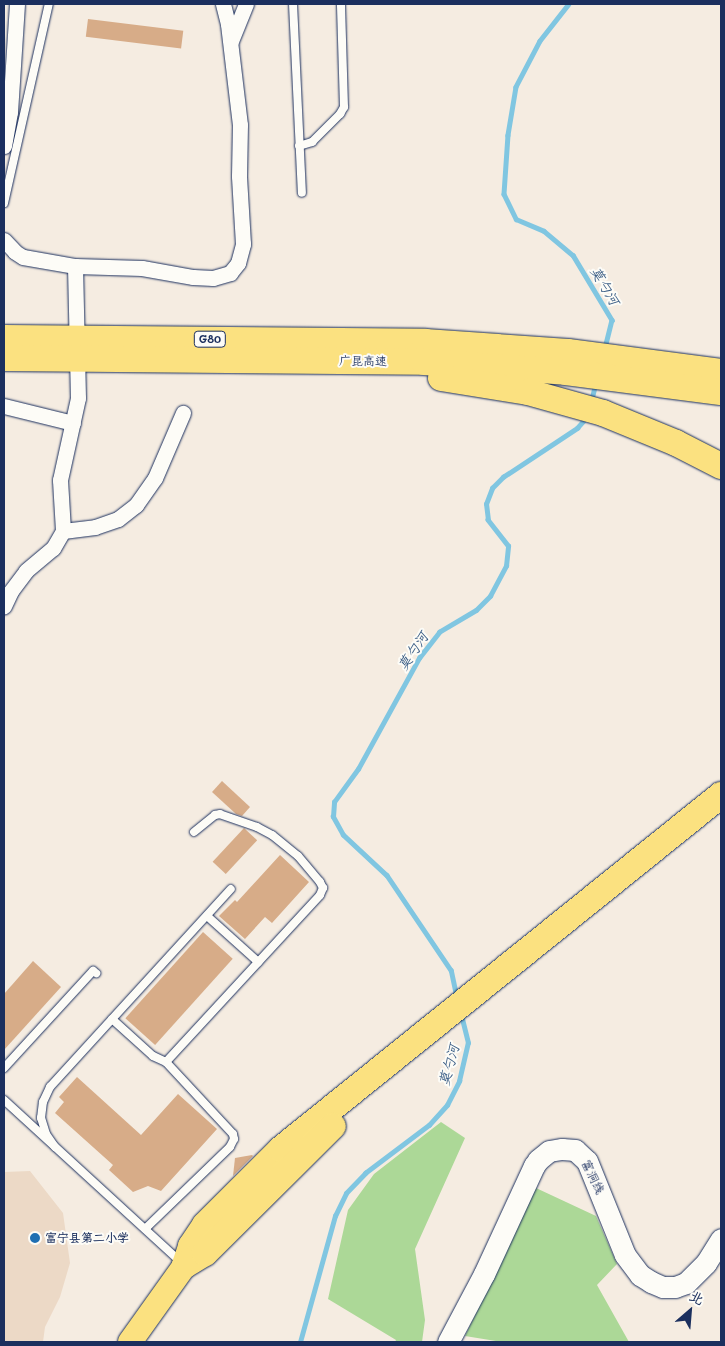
<!DOCTYPE html>
<html>
<head>
<meta charset="utf-8">
<style>
	body { margin:0 }
	#map { position:relative; width:725px; height:1346px; overflow:hidden; background:#f5ece1; font-family:Mali,"LXGW WenKai TC",sans-serif }
	div>[style] { position:absolute }
	.built>* { inset:0; background:#ecd9c6 }
	.green>* { inset:0; background:#acd897 }
	.stream>* { height:4.5px; margin:-2.25px; padding:0 2.25px; transform-origin:2.25px; border-radius:2.25px; background:#80c6e1 }
	.building>* { inset:0; background:#d7ac88; transform-origin:0 0 }
	.roads { filter:drop-shadow(0 0 1px #1b2f5e) drop-shadow(0 0 1px #1b2f5e) }
	.lane>* { height:8px; margin:-4px; padding:0 4px; transform-origin:4px; border-radius:4px; background:#fdfcf7 }
	.street>* { height:15px; margin:-7.5px; padding:0 7.5px; transform-origin:7.5px; border-radius:7.5px; background:#fdfcf7 }
	.secondary>* { height:21px; margin:-10.5px; padding:0 10.5px; transform-origin:10.5px; border-radius:10.5px; background:#fdfcf7 }
	.primary>* { height:24px; margin:-12px; padding:0 12px; transform-origin:12px; border-radius:12px; background:#fbe180 }
	.highway>* { height:26px; margin:-13px; padding:0 13px; transform-origin:13px; border-radius:13px; background:#fbe180 }
	.dots>* { width:14px; height:14px; translate:-50% -50%; box-sizing:border-box; border:2px solid #fdfcf7; border-radius:50% }
	span { translate:-50% -50%; white-space:nowrap; text-align:center; line-height:1.15; -webkit-text-stroke:4px #fdfcf7; paint-order:stroke }
	.shield-label span { padding:1px 4px; background:#fdfcf7; border:1px solid; border-radius:4px; -webkit-text-stroke-width:0 }
	.shield-label { font-size:11px; color:#1b2f5e; font-weight:700 }
	.street-label { font-size:12px; color:#1b2f5e }
	.poi-label { font-size:12px; color:#1b2f5e; font-weight:700 }
	.left { translate:0 -50%; text-align:left }
	.water-label { font-size:14px; color:#395c85; font-style:italic }
	.frame { position:absolute; inset:0; border:5px solid #1b2f5e; pointer-events:none }
	.north { position:absolute; left:665px; top:1286px; width:50px; height:50px; -webkit-text-stroke:4px #fdfcf7; paint-order:stroke; rotate:27deg; font-size:14px; font-weight:700; line-height:20px; text-align:center; color:#1b2f5e }
	.north::after { content:''; display:block; margin:auto; width:18px; height:22px; background:#1b2f5e; clip-path:polygon(50% 0,100% 100%,50% 72%,0 100%) }
</style>
</head>
<body>
<div id="map">
	<div class="built">
		<i style="clip-path:polygon(30px 1171px,63px 1213px,70px 1263px,60px 1297px,45px 1327px,43px 1342px,4px 1342px,4px 1172px)"></i>
	</div>
	<div class="green">
		<i style="clip-path:polygon(441px 1122px,465px 1138px,415px 1249px,425px 1320px,422px 1342px,395px 1342px,396px 1340px,328px 1299px,348px 1210px,374px 1174px)"></i>
		<i style="clip-path:polygon(536px 1188px,596px 1216px,617px 1264px,597px 1285px,629px 1342px,502px 1342px,465px 1336px)"></i>
	</div>
	<div class="stream">
		<i style="left:569px;top:4px;width:47px;rotate:128.1deg"></i>
		<i style="left:540px;top:41px;width:52px;rotate:117.6deg"></i>
		<i style="left:516px;top:87px;width:49px;rotate:99.5deg"></i>
		<i style="left:508px;top:135px;width:59px;rotate:93.9deg"></i>
		<i style="left:504px;top:194px;width:28px;rotate:64deg"></i>
		<i style="left:516px;top:219px;width:30px;rotate:23deg"></i>
		<i style="left:544px;top:231px;width:38px;rotate:40deg"></i>
		<i style="left:573px;top:255px;width:76px;rotate:59deg"></i>
		<i style="left:612px;top:320px;width:30px;rotate:104deg"></i>
		<i style="left:591px;top:402px;width:17px;rotate:-77deg"></i>
		<i style="left:456px;top:995px;width:25px;rotate:-102deg"></i>
		<i style="left:451px;top:971px;width:115px;rotate:-124deg"></i>
		<i style="left:387px;top:876px;width:60px;rotate:-137deg"></i>
		<i style="left:343px;top:835px;width:21px;rotate:-119deg"></i>
		<i style="left:333px;top:817px;width:15px;rotate:-86deg"></i>
		<i style="left:334px;top:802px;width:41px;rotate:-54deg"></i>
		<i style="left:358px;top:769px;width:127px;rotate:-61.2deg"></i>
		<i style="left:419px;top:658px;width:33px;rotate:-52deg"></i>
		<i style="left:439px;top:632px;width:43px;rotate:-30.7deg"></i>
		<i style="left:476px;top:610px;width:20px;rotate:-45deg"></i>
		<i style="left:490px;top:596px;width:34px;rotate:-62deg"></i>
		<i style="left:506px;top:566px;width:20px;rotate:-84deg"></i>
		<i style="left:508px;top:546px;width:33px;rotate:-128deg"></i>
		<i style="left:488px;top:520px;width:16px;rotate:-97deg"></i>
		<i style="left:486px;top:504px;width:17px;rotate:-69deg"></i>
		<i style="left:492px;top:488px;width:16px;rotate:-45deg"></i>
		<i style="left:503px;top:477px;width:89px;rotate:-33.5deg"></i>
		<i style="left:577px;top:428px;width:15px;rotate:-48deg"></i>
		<i style="left:300px;top:1342px;width:131px;rotate:-74.5deg"></i>
		<i style="left:335px;top:1216px;width:25px;rotate:-64deg"></i>
		<i style="left:346px;top:1193px;width:28px;rotate:-46deg"></i>
		<i style="left:365px;top:1173px;width:80px;rotate:-36.9deg"></i>
		<i style="left:429px;top:1125px;width:27px;rotate:-48deg"></i>
		<i style="left:447px;top:1105px;width:27px;rotate:-63deg"></i>
		<i style="left:459px;top:1081px;width:39px;rotate:-77deg"></i>
		<i style="left:468px;top:1043px;width:29px;rotate:-104deg"></i>
	</div>
	<div class="building">
		<i style="left:88px;top:19px;width:96px;height:18px;rotate:7deg"></i>
		<i style="clip-path:polygon(222px 781px,250px 807px,242px 816px,236px 814px,212px 792px)"></i>
		<i style="left:244px;top:828px;width:18px;height:46px;rotate:43deg"></i>
		<i style="clip-path:polygon(280px 855px,309px 882px,272px 923px,265px 917px,245px 939px,219px 916px,235px 900px,237px 902px)"></i>
		<i style="left:203px;top:932px;width:40px;height:116px;rotate:42deg"></i>
		<i style="clip-path:polygon(33px 961px,61px 987px,4px 1050px,4px 994px)"></i>
		<i style="clip-path:polygon(77px 1077px,141px 1135px,178px 1094px,217px 1129px,161px 1191px,148px 1186px,133px 1192px,109px 1170px,113px 1165px,55px 1113px,64px 1102px,59px 1097px)"></i>
		<i style="clip-path:polygon(252px 1155px,253px 1156px,233px 1176px,235px 1158px)"></i>
	</div>
	<div class="roads">
		<div class="lane">
			<i style="left:293px;top:4px;width:189px;rotate:87.3deg"></i>
			<i style="left:299px;top:146px;width:14px;rotate:-17deg"></i>
			<i style="left:312px;top:142px;width:40px;rotate:-45deg"></i>
			<i style="left:340px;top:114px;width:8px;rotate:-60deg"></i>
			<i style="left:344px;top:107px;width:103px;rotate:-91.7deg"></i>
			<i style="left:4px;top:203px;width:204px;rotate:-77.3deg"></i>
			<i style="left:207px;top:916px;width:69px;rotate:42deg"></i>
			<i style="left:112px;top:1019px;width:55px;rotate:42.1deg"></i>
			<i style="left:153px;top:1056px;width:14px;rotate:25deg"></i>
			<i style="left:166px;top:1062px;width:98px;rotate:47.1deg"></i>
			<i style="left:233px;top:1134px;width:5px;rotate:79deg"></i>
			<i style="left:234px;top:1139px;width:9px;rotate:117deg"></i>
			<i style="left:230px;top:1147px;width:118px;rotate:136deg"></i>
			<i style="left:166px;top:1062px;width:227px;rotate:-47.3deg"></i>
			<i style="left:320px;top:895px;width:8px;rotate:-67deg"></i>
			<i style="left:323px;top:888px;width:7px;rotate:-117deg"></i>
			<i style="left:320px;top:882px;width:34px;rotate:-130deg"></i>
			<i style="left:298px;top:856px;width:33px;rotate:-141deg"></i>
			<i style="left:272px;top:835px;width:17px;rotate:-152deg"></i>
			<i style="left:257px;top:827px;width:39px;rotate:-161deg"></i>
			<i style="left:220px;top:814px;width:5px;rotate:169deg"></i>
			<i style="left:215px;top:815px;width:27px;rotate:141deg"></i>
			<i style="left:4px;top:1068px;width:132px;rotate:-47.5deg"></i>
			<i style="left:93px;top:971px;width:4px;rotate:34deg"></i>
			<i style="left:4px;top:1100px;width:240px;rotate:42.5deg"></i>
			<i style="left:55px;top:1147px;width:16px;rotate:-125deg"></i>
			<i style="left:46px;top:1134px;width:17px;rotate:-107deg"></i>
			<i style="left:41px;top:1118px;width:16px;rotate:-83deg"></i>
			<i style="left:43px;top:1102px;width:17px;rotate:-65deg"></i>
			<i style="left:50px;top:1087px;width:268px;rotate:-47.6deg"></i>
		</div>
		<div class="street">
			<i style="left:231px;top:41px;width:40px;rotate:-68deg"></i>
			<i style="left:4px;top:146px;width:35px;rotate:-80deg"></i>
			<i style="left:10px;top:112px;width:108px;rotate:-86.3deg"></i>
			<i style="left:4px;top:240px;width:16px;rotate:47deg"></i>
			<i style="left:15px;top:252px;width:9px;rotate:32deg"></i>
			<i style="left:23px;top:257px;width:53px;rotate:9.8deg"></i>
			<i style="left:75px;top:266px;width:132px;rotate:88.7deg"></i>
			<i style="left:78px;top:398px;width:84px;rotate:102.4deg"></i>
			<i style="left:60px;top:480px;width:51px;rotate:86.6deg"></i>
			<i style="left:63px;top:531px;width:20px;rotate:120deg"></i>
			<i style="left:53px;top:548px;width:35px;rotate:140deg"></i>
			<i style="left:26px;top:571px;width:25px;rotate:127deg"></i>
			<i style="left:11px;top:591px;width:17px;rotate:115deg"></i>
			<i style="left:75px;top:266px;width:67px;rotate:1.7deg"></i>
			<i style="left:142px;top:268px;width:52px;rotate:10deg"></i>
			<i style="left:193px;top:277px;width:20px;rotate:3deg"></i>
			<i style="left:213px;top:278px;width:18px;rotate:-16deg"></i>
			<i style="left:230px;top:273px;width:13px;rotate:-51deg"></i>
			<i style="left:238px;top:263px;width:20px;rotate:-75deg"></i>
			<i style="left:243px;top:244px;width:68px;rotate:-93.4deg"></i>
			<i style="left:239px;top:176px;width:51px;rotate:-88.9deg"></i>
			<i style="left:240px;top:125px;width:102px;rotate:-96.8deg"></i>
			<i style="left:228px;top:24px;width:21px;rotate:-104deg"></i>
			<i style="left:4px;top:406px;width:71px;rotate:13.8deg"></i>
			<i style="left:63px;top:531px;width:32px;rotate:-7deg"></i>
			<i style="left:95px;top:527px;width:24px;rotate:-19deg"></i>
			<i style="left:118px;top:519px;width:23px;rotate:-38deg"></i>
			<i style="left:136px;top:505px;width:33px;rotate:-55deg"></i>
			<i style="left:155px;top:478px;width:71px;rotate:-66.7deg"></i>
		</div>
		<div class="secondary">
			<i style="left:448px;top:1342px;width:77px;rotate:-62.1deg"></i>
			<i style="left:484px;top:1274px;width:119px;rotate:-65.2deg"></i>
			<i style="left:534px;top:1166px;width:7px;rotate:-56deg"></i>
			<i style="left:538px;top:1160px;width:14px;rotate:-39deg"></i>
			<i style="left:549px;top:1151px;width:13px;rotate:-9deg"></i>
			<i style="left:562px;top:1149px;width:13px;rotate:4deg"></i>
			<i style="left:575px;top:1150px;width:16px;rotate:43deg"></i>
			<i style="left:587px;top:1161px;width:101px;rotate:68deg"></i>
			<i style="left:625px;top:1255px;width:25px;rotate:53deg"></i>
			<i style="left:640px;top:1275px;width:13px;rotate:32deg"></i>
			<i style="left:651px;top:1282px;width:13px;rotate:23deg"></i>
			<i style="left:663px;top:1287px;width:12px"></i>
			<i style="left:675px;top:1287px;width:12px;rotate:-20deg"></i>
			<i style="left:686px;top:1283px;width:28px;rotate:-45deg"></i>
			<i style="left:706px;top:1263px;width:28px;rotate:-58deg"></i>
		</div>
		<div class="primary">
			<i style="left:130px;top:1342px;width:95px;rotate:-54.5deg"></i>
		</div>
		<div class="highway">
			<i style="left:4px;top:338px;width:421px;rotate:0.5deg"></i>
			<i style="left:425px;top:342px;width:143px;rotate:4deg"></i>
			<i style="left:568px;top:352px;width:154px;rotate:7.4deg"></i>
			<i style="left:4px;top:358px;width:420px;rotate:0.5deg"></i>
			<i style="left:424px;top:362px;width:142px;rotate:4deg"></i>
			<i style="left:566px;top:372px;width:156px;rotate:7.4deg"></i>
			<i style="left:441px;top:378px;width:88px;rotate:9.1deg"></i>
			<i style="left:528px;top:392px;width:78px;rotate:15.6deg"></i>
			<i style="left:603px;top:413px;width:79px;rotate:22.3deg"></i>
			<i style="left:676px;top:443px;width:51px;rotate:27.1deg"></i>
			<i style="left:185px;top:1265px;width:20px;rotate:-72deg"></i>
			<i style="left:191px;top:1246px;width:25px;rotate:-56deg"></i>
			<i style="left:205px;top:1225px;width:107px;rotate:-45deg"></i>
			<i style="left:281px;top:1149px;width:565px;rotate:-38.82deg"></i>
			<i style="left:185px;top:1265px;width:23px;rotate:-31deg"></i>
			<i style="left:205px;top:1253px;width:180px;rotate:-44.8deg"></i>
		</div>
	</div>
	<div class="dots">
		<i style="left:35px;top:1238px;background:#1f6fb2"></i>
	</div>
	<div class="shield-label">
		<span style="left:210px;top:339px">G80</span>
	</div>
	<div class="street-label">
		<span style="left:363px;top:361px;rotate:1deg">广昆高速</span>
		<span style="left:593px;top:1177px;rotate:64deg">富洞线</span>
	</div>
	<div class="poi-label">
		<span class="left" style="left:45px;top:1238px">富宁县第二小学</span>
	</div>
	<div class="water-label">
		<span style="left:605px;top:286px;rotate:59deg">莫勺河</span>
		<span style="left:413px;top:651px;rotate:-56deg">莫勺河</span>
		<span style="left:449px;top:1065px;rotate:-75deg">莫勺河</span>
	</div>
	<div class="frame"></div>
	<div class="north">北</div>
</div>
</body>
</html>
